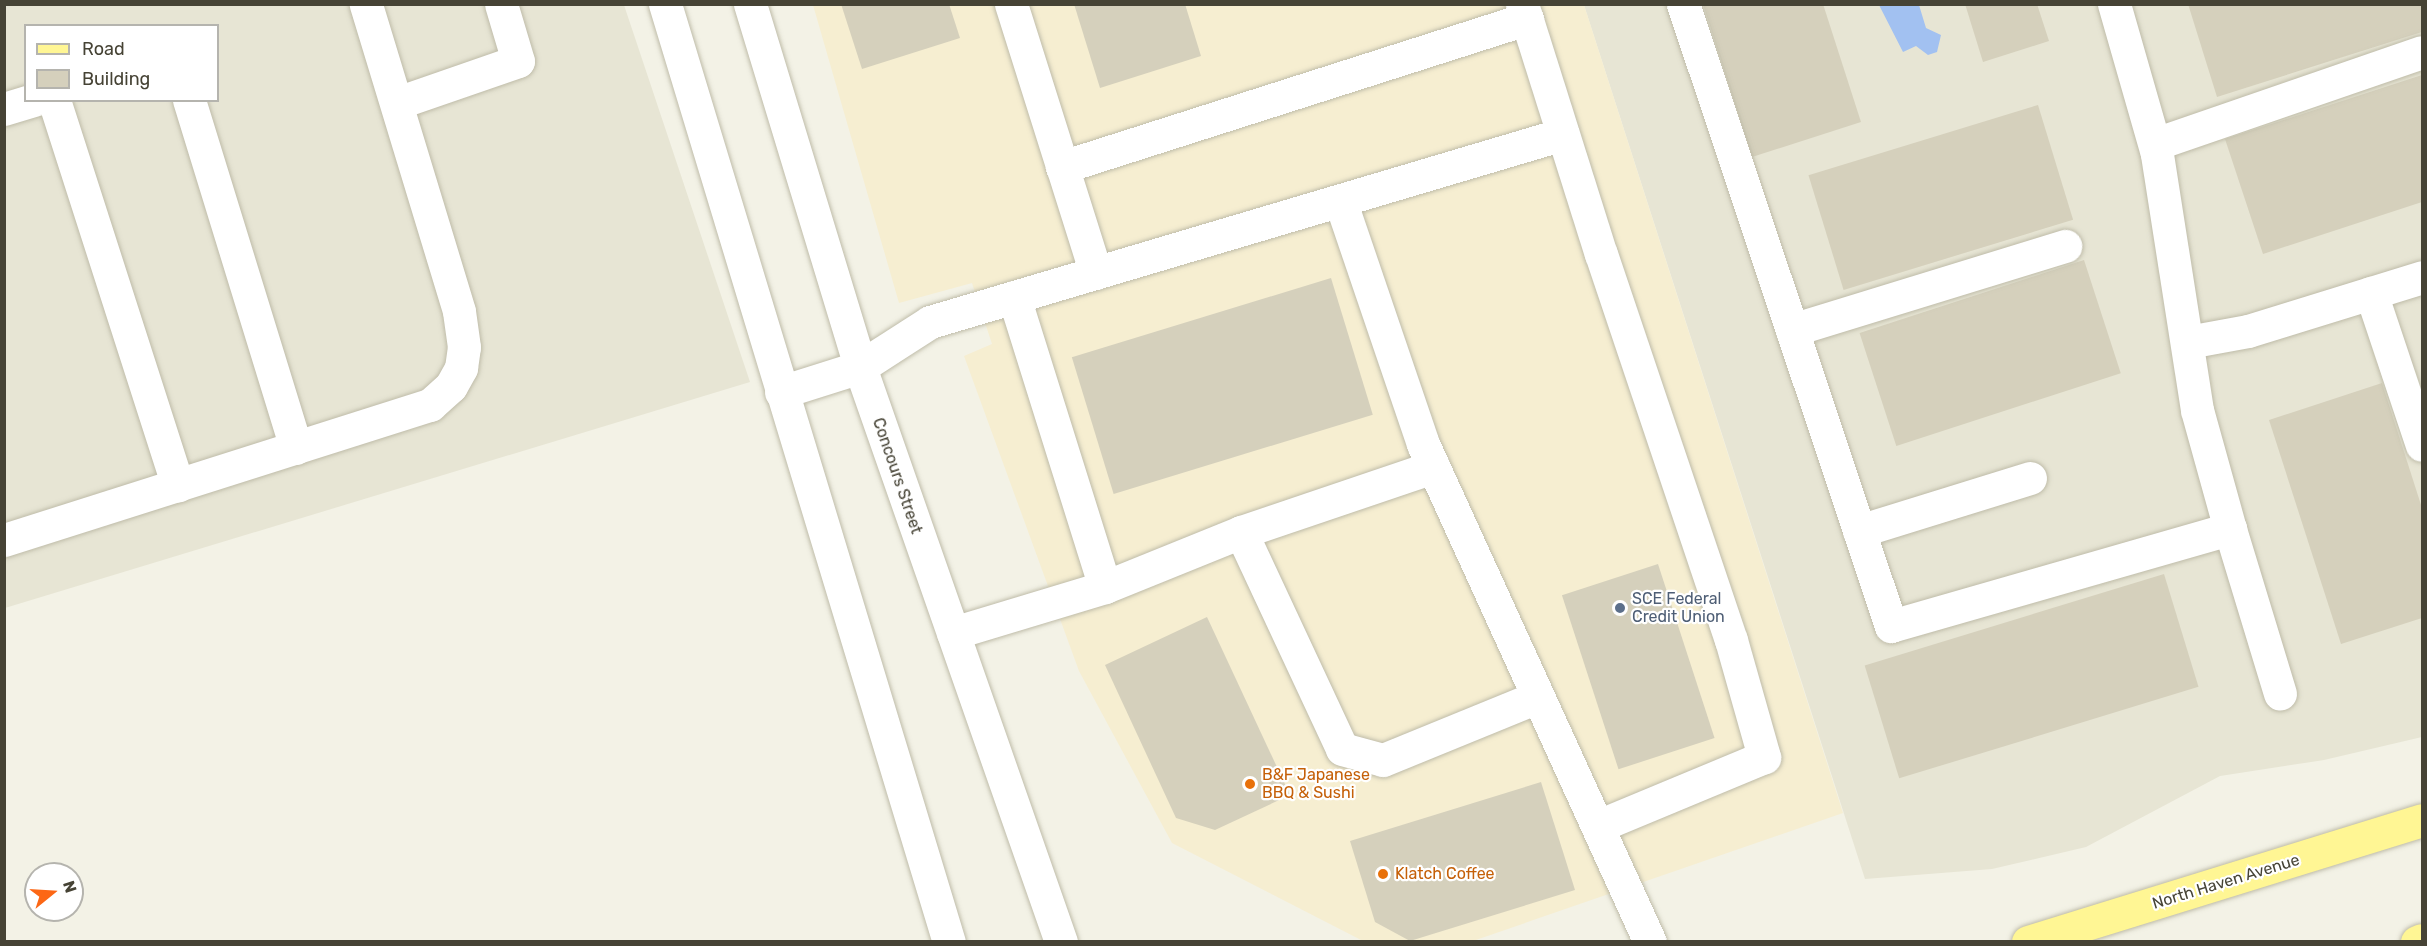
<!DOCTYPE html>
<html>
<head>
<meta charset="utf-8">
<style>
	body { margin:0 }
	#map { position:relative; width:2427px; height:946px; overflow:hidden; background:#f3f2e6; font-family:Rubik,sans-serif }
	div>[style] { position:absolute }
	.residential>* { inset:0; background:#e7e5d4 }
	.commercial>* { inset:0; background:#f6eed1 }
	.water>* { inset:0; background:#a2c1f1 }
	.building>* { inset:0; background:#d5d0bc; transform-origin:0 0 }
	.roads { filter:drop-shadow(0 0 2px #bfbca9) drop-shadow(0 0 2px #bfbca9) }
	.minor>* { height:33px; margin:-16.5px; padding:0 16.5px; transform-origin:16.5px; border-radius:16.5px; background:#fff }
	.major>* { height:33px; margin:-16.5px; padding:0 16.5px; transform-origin:16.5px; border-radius:16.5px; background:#fff694 }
	.dots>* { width:16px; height:16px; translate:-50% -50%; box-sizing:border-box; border:3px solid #fff; border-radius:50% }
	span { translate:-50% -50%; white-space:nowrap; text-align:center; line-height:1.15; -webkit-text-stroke:4.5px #fff; paint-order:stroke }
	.street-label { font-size:16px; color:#464335 }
	.service-label { font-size:16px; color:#4e5e75 }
	.left { translate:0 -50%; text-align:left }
	.food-label { font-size:16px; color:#c56008 }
	.frame { position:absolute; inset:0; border:6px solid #464335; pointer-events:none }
	.legend { position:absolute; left:24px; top:24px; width:195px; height:78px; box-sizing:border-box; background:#fff; border:2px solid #b5b4ae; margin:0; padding:8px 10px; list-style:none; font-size:18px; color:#464335 }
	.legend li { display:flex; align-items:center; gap:12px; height:30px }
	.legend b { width:30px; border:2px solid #b5b4ae }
	.north { position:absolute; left:24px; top:862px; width:60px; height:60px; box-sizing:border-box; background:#fff; border:2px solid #b5b4ae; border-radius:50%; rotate:72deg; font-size:16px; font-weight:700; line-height:24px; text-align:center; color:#464335 }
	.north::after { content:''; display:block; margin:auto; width:21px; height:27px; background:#fc6715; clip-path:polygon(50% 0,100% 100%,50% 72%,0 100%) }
</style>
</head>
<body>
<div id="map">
	<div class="residential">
		<i style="clip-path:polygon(evenodd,5px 5px,624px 5px,750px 382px,5px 608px,5px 5px,26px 26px,218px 26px,218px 100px,26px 100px,26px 26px)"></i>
		<i style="clip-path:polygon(1584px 5px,2422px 5px,2422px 737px,2324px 760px,2220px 776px,2086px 847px,1992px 869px,1865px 879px)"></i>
	</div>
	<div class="commercial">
		<i style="clip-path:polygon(813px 5px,1584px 5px,1843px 813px,1470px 942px,1363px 941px,1172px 843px,1079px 671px,964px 356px,992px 344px,972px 283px,899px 303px)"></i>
	</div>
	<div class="water">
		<i style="clip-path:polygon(1879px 5px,1919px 5px,1926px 28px,1941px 35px,1937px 52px,1928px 55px,1916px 46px,1903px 52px)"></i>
	</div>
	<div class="building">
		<i style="clip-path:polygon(841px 4px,949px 4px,960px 38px,862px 69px)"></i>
		<i style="clip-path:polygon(1074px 4px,1185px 4px,1201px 56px,1100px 88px)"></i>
		<i style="clip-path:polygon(1703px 4px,1823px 4px,1861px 122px,1752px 157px)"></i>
		<i style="clip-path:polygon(1965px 4px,2037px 4px,2049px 41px,1983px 62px)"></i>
		<i style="clip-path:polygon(2188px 4px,2422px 4px,2422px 32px,2217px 97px)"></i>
		<i style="clip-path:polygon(2422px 75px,2422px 202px,2263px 254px,2225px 139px)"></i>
		<i style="left:2038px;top:105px;width:120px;height:240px;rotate:73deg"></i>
		<i style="left:2084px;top:260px;width:119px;height:236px;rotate:72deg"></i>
		<i style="left:1331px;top:278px;width:143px;height:271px;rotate:73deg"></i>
		<i style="clip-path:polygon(2382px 383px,2422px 508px,2422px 618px,2341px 644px,2269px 420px)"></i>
		<i style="left:1658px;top:564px;width:183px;height:101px;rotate:72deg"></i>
		<i style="left:2164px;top:574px;width:118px;height:313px;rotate:73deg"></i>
		<i style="clip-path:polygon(1207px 617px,1290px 795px,1215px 830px,1176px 818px,1105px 665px)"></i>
		<i style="clip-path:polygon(1541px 782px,1575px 890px,1410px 941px,1375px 922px,1350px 841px)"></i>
	</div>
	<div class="roads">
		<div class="minor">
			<i style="left:665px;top:4px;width:980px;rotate:73.16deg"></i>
			<i style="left:750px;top:4px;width:379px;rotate:73.1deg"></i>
			<i style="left:860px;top:367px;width:609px;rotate:70.73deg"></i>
			<i style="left:1011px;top:4px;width:282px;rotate:72.5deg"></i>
			<i style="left:1522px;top:4px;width:262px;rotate:72.5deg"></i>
			<i style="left:1601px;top:254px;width:407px;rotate:71.4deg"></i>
			<i style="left:1731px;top:640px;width:122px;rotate:74.2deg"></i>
			<i style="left:1764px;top:757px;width:180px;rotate:157.4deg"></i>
			<i style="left:1683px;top:4px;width:656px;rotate:71.51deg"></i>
			<i style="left:1891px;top:626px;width:353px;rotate:-16deg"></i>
			<i style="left:2230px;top:529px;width:123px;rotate:-105.5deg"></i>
			<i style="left:2197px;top:410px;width:259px;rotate:-98.9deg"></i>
			<i style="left:2157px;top:154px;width:156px;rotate:-106deg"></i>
			<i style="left:54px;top:100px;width:405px;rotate:72.2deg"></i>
			<i style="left:189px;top:100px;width:364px;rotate:72.9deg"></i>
			<i style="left:397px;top:103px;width:128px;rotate:-19.1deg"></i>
			<i style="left:518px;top:61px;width:59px;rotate:-106.6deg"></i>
			<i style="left:4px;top:109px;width:31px;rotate:-17deg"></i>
			<i style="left:2155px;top:144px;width:282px;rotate:-19deg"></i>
			<i style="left:1062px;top:167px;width:488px;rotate:-17.7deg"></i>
			<i style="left:1341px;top:203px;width:255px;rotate:71.2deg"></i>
			<i style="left:1423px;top:444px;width:547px;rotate:65.5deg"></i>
			<i style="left:2371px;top:293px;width:160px;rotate:71.5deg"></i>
			<i style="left:1014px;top:297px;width:304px;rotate:72.6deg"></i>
			<i style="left:1792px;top:330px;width:286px;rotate:-17.1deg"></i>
			<i style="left:2188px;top:342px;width:61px;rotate:-10.4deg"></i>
			<i style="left:2248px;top:331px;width:182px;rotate:-17.2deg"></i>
			<i style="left:781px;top:392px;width:83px;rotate:-17.6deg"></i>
			<i style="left:860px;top:367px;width:83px;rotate:-32.7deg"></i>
			<i style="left:930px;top:322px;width:660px;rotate:-16.54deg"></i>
			<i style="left:2230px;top:529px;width:172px;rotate:73.1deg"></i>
			<i style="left:1859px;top:531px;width:179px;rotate:-17.2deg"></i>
			<i style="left:1241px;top:532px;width:239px;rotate:65deg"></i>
			<i style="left:1342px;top:749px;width:42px;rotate:15deg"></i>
			<i style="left:1383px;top:760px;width:166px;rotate:-22.2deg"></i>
			<i style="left:4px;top:540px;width:447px;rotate:-17.6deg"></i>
			<i style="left:430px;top:405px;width:28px;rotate:-42deg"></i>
			<i style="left:451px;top:386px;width:21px;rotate:-61deg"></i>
			<i style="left:461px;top:368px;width:21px;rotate:-82deg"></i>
			<i style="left:464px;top:347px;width:36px;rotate:-98deg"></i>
			<i style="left:459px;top:311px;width:321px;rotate:-106.9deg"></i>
			<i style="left:953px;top:633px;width:159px;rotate:-16.8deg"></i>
			<i style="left:1105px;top:587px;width:147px;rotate:-22deg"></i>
			<i style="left:1241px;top:532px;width:203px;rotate:-18.7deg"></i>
		</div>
		<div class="major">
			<i style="left:2028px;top:942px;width:412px;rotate:-17.2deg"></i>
			<i style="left:2417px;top:942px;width:5px;rotate:-22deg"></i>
		</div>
	</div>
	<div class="dots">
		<i style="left:1620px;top:608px;background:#5c6f8a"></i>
		<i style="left:1250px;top:784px;background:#e8710a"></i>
		<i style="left:1383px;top:874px;background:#e8710a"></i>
	</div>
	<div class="street-label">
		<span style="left:897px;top:476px;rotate:71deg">Concours Street</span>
		<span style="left:2226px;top:882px;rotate:-17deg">North Haven Avenue</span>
	</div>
	<div class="service-label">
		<span class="left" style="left:1632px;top:608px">SCE Federal<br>Credit Union</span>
	</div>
	<div class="food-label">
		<span class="left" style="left:1262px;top:784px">B&amp;F Japanese<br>BBQ &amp; Sushi</span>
		<span class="left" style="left:1395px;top:874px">Klatch Coffee</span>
	</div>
	<div class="frame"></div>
	<ul class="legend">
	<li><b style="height:8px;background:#fff694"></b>Road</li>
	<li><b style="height:16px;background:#d5d0bc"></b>Building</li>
	</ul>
	<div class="north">N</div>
</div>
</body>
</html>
